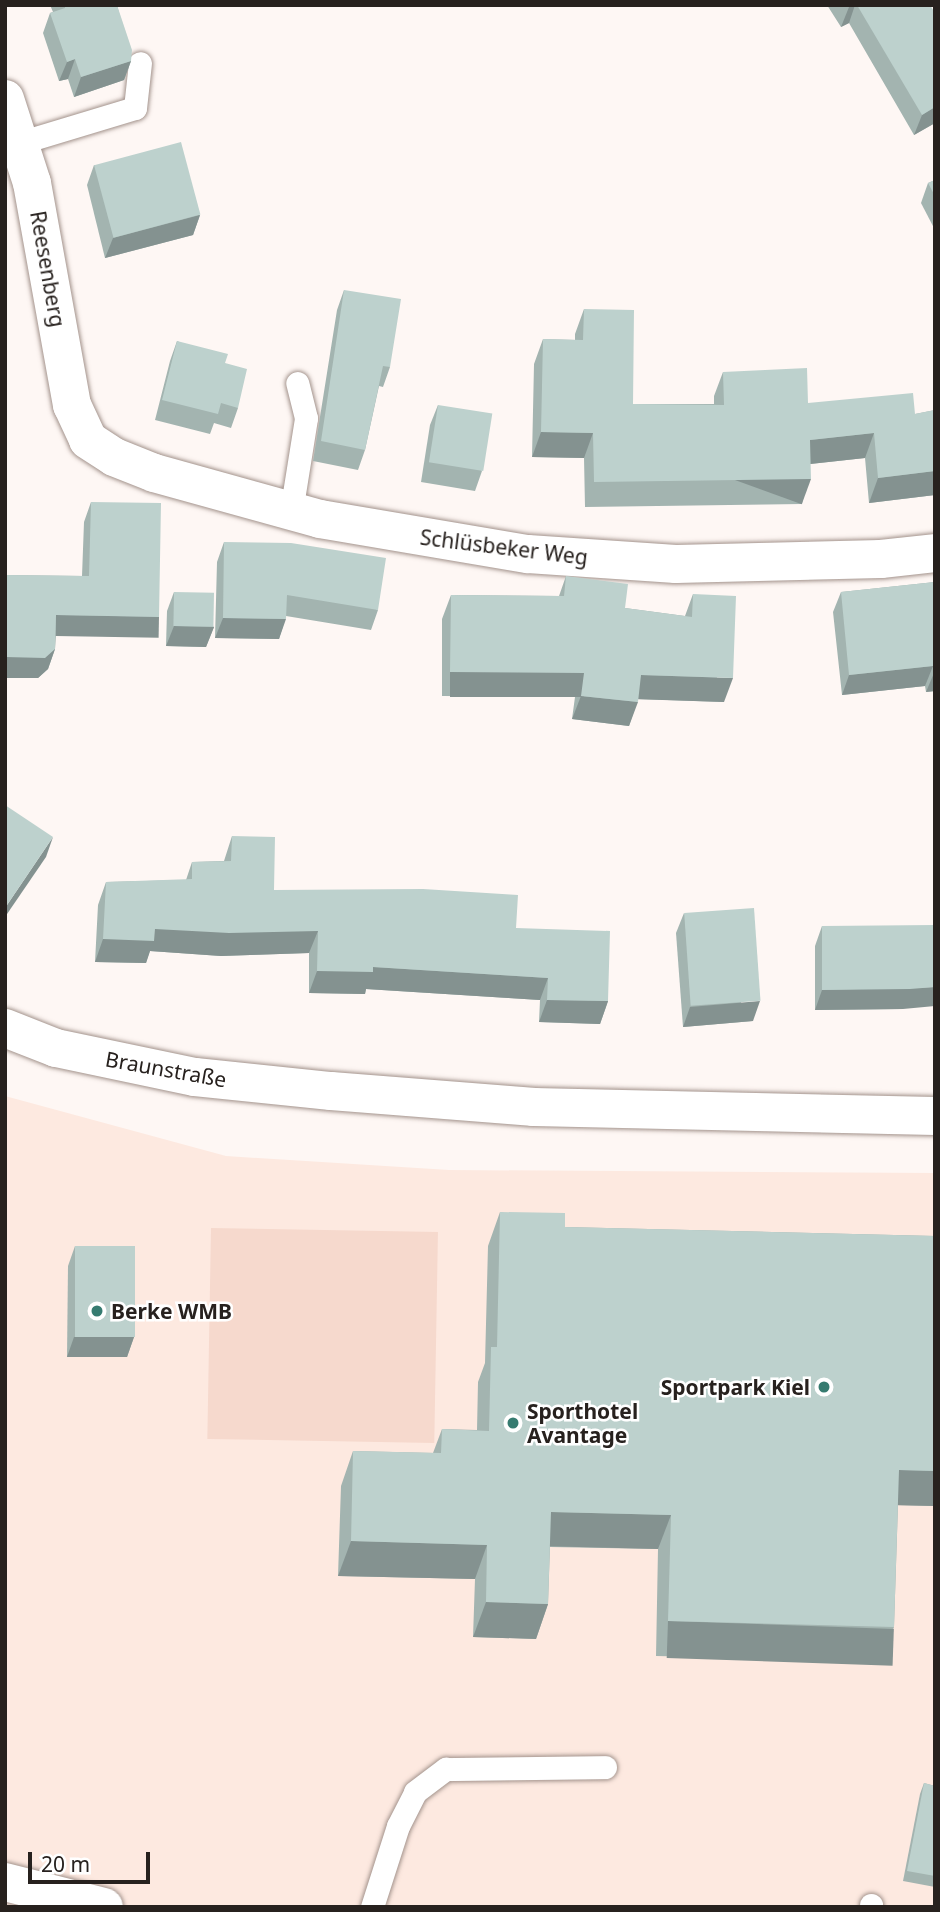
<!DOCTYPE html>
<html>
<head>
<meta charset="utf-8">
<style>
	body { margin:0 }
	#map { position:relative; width:940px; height:1912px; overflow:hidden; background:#fef7f4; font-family:"Noto Sans",sans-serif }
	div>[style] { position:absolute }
	.built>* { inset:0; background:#fde9e0 }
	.green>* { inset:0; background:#f6d9cd; transform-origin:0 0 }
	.roads { filter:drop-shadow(0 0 2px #a3938c) drop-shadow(0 0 2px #a3938c) }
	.lane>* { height:23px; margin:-11.5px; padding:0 11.5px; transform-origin:11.5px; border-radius:11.5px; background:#fff }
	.street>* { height:38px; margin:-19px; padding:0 19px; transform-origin:19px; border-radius:19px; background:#fff }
	.secondary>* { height:38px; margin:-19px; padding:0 19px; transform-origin:19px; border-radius:19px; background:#fff }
	.wall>* { inset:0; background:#a3b4b0 }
	.shaded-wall>* { inset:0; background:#849290; transform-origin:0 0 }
	.building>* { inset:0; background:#bdd1cd; transform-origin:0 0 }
	.dots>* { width:19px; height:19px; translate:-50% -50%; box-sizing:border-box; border:4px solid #fff; border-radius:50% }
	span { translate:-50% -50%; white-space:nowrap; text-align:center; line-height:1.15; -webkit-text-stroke:5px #fff; paint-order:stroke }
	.street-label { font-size:21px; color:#27211e }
	.poi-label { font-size:21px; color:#27211e; font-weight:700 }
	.left { translate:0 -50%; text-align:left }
	.right { translate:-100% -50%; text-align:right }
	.frame { position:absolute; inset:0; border:7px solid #27211e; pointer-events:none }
	.scale { position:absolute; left:28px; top:1852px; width:122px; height:32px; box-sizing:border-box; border:4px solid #27211e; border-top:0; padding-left:9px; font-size:21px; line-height:24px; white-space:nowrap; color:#27211e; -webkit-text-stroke:5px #fff; paint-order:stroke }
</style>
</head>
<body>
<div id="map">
	<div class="built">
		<i style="clip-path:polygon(5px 1096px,226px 1156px,449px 1170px,935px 1173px,935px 1907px,5px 1907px)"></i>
	</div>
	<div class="green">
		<i style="left:211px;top:1228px;width:227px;height:211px;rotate:1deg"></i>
	</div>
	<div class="roads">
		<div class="lane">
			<i style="left:19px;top:143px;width:121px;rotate:-16.8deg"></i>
			<i style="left:135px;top:108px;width:45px;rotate:-83.7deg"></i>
			<i style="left:291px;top:512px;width:95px;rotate:-80.9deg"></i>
			<i style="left:306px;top:418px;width:36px;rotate:-104deg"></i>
			<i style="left:372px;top:1907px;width:85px;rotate:-72.2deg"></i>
			<i style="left:398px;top:1826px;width:38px;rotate:-63deg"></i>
			<i style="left:415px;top:1792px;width:39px;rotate:-37deg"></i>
			<i style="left:446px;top:1769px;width:159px;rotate:-0.7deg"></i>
			<i style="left:871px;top:1907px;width:2px;rotate:-90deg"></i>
		</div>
		<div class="street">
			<i style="left:5px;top:99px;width:88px;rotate:72.2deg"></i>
			<i style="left:32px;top:183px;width:226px;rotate:79.8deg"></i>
			<i style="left:72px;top:405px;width:38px;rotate:65deg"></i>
			<i style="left:88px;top:440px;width:31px;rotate:33deg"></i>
			<i style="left:114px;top:457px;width:43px;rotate:21.8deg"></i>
			<i style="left:154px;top:473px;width:172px;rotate:15.5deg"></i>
			<i style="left:320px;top:519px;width:211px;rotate:9.6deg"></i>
			<i style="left:528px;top:554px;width:148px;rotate:3.9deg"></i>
			<i style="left:676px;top:564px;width:205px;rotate:-1.4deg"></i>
			<i style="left:881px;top:559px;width:54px;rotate:-6.3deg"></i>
			<i style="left:5px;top:1028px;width:55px;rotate:21.4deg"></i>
			<i style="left:56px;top:1048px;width:142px;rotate:11.8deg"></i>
			<i style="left:195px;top:1077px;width:137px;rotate:5.9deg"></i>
			<i style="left:331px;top:1091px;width:204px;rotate:4.5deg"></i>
			<i style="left:534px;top:1107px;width:401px;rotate:1.3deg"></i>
		</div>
		<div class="secondary">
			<i style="left:5px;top:1882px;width:102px;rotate:14.2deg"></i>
		</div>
	</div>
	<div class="wall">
		<i style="clip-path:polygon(50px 5px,117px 5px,131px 61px,124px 80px,74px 97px,68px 79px,59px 81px,43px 33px,50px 13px,53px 12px)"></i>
		<i style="clip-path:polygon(827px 5px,930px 5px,935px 123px,914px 135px,849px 23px,841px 27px)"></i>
		<i style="clip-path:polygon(94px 165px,200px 215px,193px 235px,105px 258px,87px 185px)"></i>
		<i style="clip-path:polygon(935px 180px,935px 230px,921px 203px,928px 183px)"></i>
		<i style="clip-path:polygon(344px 290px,390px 367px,383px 387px,379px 386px,365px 450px,358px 470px,313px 461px,337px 310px)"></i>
		<i style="clip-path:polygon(584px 309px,633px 404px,714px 404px,714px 396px,723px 372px,808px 403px,915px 414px,935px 410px,935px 495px,869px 503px,865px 458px,810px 464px,802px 504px,585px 507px,584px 458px,532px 457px,534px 364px,543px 339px,575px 340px,575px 334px)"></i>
		<i style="clip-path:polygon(177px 341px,225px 363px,238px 408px,231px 428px,214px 423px,210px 434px,155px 420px,170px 361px)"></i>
		<i style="clip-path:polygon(438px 405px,482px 471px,475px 491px,421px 482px,430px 425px)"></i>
		<i style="clip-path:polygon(91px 502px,159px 617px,151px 637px,56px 635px,55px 649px,48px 669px,38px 678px,5px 678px,5px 575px,82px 576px,84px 522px)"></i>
		<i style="clip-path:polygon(224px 542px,378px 610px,371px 630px,286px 616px,279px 639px,215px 638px,217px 562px)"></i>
		<i style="clip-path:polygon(566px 576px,625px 608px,685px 616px,693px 594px,724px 702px,638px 699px,629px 726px,572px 719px,575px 697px,442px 696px,442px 619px,451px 595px,559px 596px)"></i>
		<i style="clip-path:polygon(935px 582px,935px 691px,926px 692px,925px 686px,842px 695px,833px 612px,841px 592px)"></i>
		<i style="clip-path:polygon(174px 592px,214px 627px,206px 647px,166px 646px,167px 611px)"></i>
		<i style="clip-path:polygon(232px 836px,274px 890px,516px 928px,608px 1001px,600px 1024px,539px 1022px,540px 1000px,366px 989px,365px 994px,309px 993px,309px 953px,221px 956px,150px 951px,146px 963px,95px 962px,98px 905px,106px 882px,186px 880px,192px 862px,224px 861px)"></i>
		<i style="clip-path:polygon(684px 913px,753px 1021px,683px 1027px,676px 933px)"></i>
		<i style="clip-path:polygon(822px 926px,903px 1009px,815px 1010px,815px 946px)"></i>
		<i style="clip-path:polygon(500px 1212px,565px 1227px,935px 1236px,935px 1506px,898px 1505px,894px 1627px,882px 1661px,656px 1656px,658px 1549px,550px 1547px,548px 1604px,536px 1639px,473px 1637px,475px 1579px,338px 1576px,341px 1486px,353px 1451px,433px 1453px,442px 1429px,477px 1430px,478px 1382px,485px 1363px,488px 1246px)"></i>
		<i style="clip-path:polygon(75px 1246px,134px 1337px,127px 1357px,67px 1357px,68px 1266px)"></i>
		<i style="clip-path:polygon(924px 1783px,935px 1786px,935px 1887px,903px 1881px,920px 1794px)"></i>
	</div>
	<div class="shaded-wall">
		<i style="clip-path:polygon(852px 5px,855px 5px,849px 23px,841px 27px,849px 7px)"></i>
		<i style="clip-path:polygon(75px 59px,68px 79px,59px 81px,67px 62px)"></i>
		<i style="clip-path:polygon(131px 61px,124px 80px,74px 97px,81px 77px)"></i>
		<i style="clip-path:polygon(935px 107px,935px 123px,914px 135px,922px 115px)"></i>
		<i style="clip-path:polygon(200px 215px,193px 235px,105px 258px,113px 238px)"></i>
		<i style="clip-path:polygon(541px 432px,593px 433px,584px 458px,532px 457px)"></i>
		<i style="clip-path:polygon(874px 433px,865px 458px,801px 465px,810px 440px)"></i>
		<i style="clip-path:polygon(935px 471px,935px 495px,869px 503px,878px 478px)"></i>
		<i style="left:811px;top:479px;width:27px;height:217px;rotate:110deg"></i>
		<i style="left:56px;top:615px;width:103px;height:21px;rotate:1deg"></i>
		<i style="clip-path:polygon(223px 618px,286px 619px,279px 639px,215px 638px)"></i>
		<i style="clip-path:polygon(174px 626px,214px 627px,206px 647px,166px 646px)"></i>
		<i style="clip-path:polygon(55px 649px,48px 669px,38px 678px,5px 678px,5px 657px)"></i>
		<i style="clip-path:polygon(933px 666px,925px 686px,842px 695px,849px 675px)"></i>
		<i style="left:450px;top:672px;width:134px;height:25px"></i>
		<i style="clip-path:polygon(935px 672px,935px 691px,926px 692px,934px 673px)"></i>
		<i style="clip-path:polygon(641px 675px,733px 678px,724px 702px,632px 699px)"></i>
		<i style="clip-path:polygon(581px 696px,638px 702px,629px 726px,572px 719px)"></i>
		<i style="clip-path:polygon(53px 837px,46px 857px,5px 917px,5px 908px)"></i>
		<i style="clip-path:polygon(155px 929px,318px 931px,309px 953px,221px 956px,150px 951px,146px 963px,95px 962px,103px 939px)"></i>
		<i style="clip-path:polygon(373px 967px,548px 978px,540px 1000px,366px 989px,365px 994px,309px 993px,317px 971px)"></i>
		<i style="clip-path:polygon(935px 987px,935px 1006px,903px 1009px,815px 1010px,822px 990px)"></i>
		<i style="clip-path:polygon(547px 1000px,608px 1001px,600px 1024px,539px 1022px)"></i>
		<i style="clip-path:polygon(760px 1001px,753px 1021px,683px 1027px,690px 1007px)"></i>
		<i style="clip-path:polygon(74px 1337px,134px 1337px,127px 1357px,67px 1357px)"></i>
		<i style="clip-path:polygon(899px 1470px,935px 1471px,935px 1506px,886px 1505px)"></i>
		<i style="clip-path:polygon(551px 1512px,671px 1515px,658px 1549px,539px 1546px)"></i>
		<i style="clip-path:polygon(351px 1541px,487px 1545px,475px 1579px,338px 1576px)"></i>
		<i style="clip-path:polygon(486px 1602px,548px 1604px,536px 1639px,473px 1637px)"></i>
		<i style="left:668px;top:1621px;width:226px;height:37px;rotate:2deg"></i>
	</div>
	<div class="building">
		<i style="clip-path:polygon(65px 5px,117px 5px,132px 50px,131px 61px,81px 77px,75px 59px,67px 62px,50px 13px,65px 8px)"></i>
		<i style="clip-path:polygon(857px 5px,930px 5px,935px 13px,935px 107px,922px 115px)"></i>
		<i style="left:181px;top:142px;width:75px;height:90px;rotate:75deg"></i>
		<i style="clip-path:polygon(935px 180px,935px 196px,928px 183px)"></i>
		<i style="clip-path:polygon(344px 290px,401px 299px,390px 367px,383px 366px,365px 450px,321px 441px)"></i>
		<i style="clip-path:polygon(584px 309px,634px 310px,633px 404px,724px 405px,723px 372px,807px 368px,808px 403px,913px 393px,915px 414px,935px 410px,935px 471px,878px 478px,874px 433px,810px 440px,811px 479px,594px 482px,593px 433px,541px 432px,543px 339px,583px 340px)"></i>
		<i style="clip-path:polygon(177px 341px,228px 354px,225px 363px,247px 369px,238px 408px,221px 403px,218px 414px,162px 400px)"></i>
		<i style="left:438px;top:405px;width:55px;height:58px;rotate:9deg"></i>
		<i style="clip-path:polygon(91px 502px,161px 503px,159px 617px,56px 615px,55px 649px,45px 658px,5px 657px,5px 575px,89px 576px)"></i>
		<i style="clip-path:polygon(224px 542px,291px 543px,386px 558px,378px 610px,287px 595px,286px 619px,223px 618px)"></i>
		<i style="clip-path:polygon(566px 576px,628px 584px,625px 608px,692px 617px,693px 594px,736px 596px,733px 678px,641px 675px,638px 702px,581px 696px,584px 673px,450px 672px,451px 595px,564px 596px)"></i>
		<i style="clip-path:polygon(935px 582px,935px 672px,934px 673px,933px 666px,849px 675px,841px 592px)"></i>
		<i style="left:174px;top:592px;width:40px;height:34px;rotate:1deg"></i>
		<i style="clip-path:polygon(5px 805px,53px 837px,5px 908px)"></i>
		<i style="clip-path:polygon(232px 836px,275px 837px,274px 890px,423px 889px,518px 895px,516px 928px,610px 931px,608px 1001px,547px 1000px,548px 978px,373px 967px,373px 972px,317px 971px,318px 931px,229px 933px,155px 929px,154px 941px,103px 939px,106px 882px,192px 879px,192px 862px,231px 861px)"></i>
		<i style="left:754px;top:908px;width:93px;height:70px;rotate:86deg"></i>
		<i style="clip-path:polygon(935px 925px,935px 987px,910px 989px,822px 990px,822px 926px)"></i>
		<i style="clip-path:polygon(500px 1212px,565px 1213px,565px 1227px,935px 1236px,935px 1471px,899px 1470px,894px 1627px,668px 1621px,671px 1515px,551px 1512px,548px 1604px,486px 1602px,487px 1545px,351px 1541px,353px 1451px,441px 1453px,442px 1429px,489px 1431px,491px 1347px,497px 1347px)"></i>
		<i style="left:75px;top:1246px;width:60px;height:91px"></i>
		<i style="clip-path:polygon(924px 1783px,935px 1786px,935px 1876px,907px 1871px)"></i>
	</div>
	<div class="dots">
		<i style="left:97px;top:1311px;background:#367b70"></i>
		<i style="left:824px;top:1387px;background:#367b70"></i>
		<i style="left:513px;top:1423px;background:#367b70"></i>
	</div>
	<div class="street-label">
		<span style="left:48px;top:269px;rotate:80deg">Reesenberg</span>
		<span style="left:504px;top:547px;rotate:7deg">Schlüsbeker Weg</span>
		<span style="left:166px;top:1069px;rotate:10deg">Braunstraße</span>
	</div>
	<div class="poi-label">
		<span class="left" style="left:111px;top:1311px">Berke WMB</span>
		<span class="right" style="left:810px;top:1387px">Sportpark Kiel</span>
		<span class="left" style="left:527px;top:1423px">Sporthotel<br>Avantage</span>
	</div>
	<div class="frame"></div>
	<div class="scale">20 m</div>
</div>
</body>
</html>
